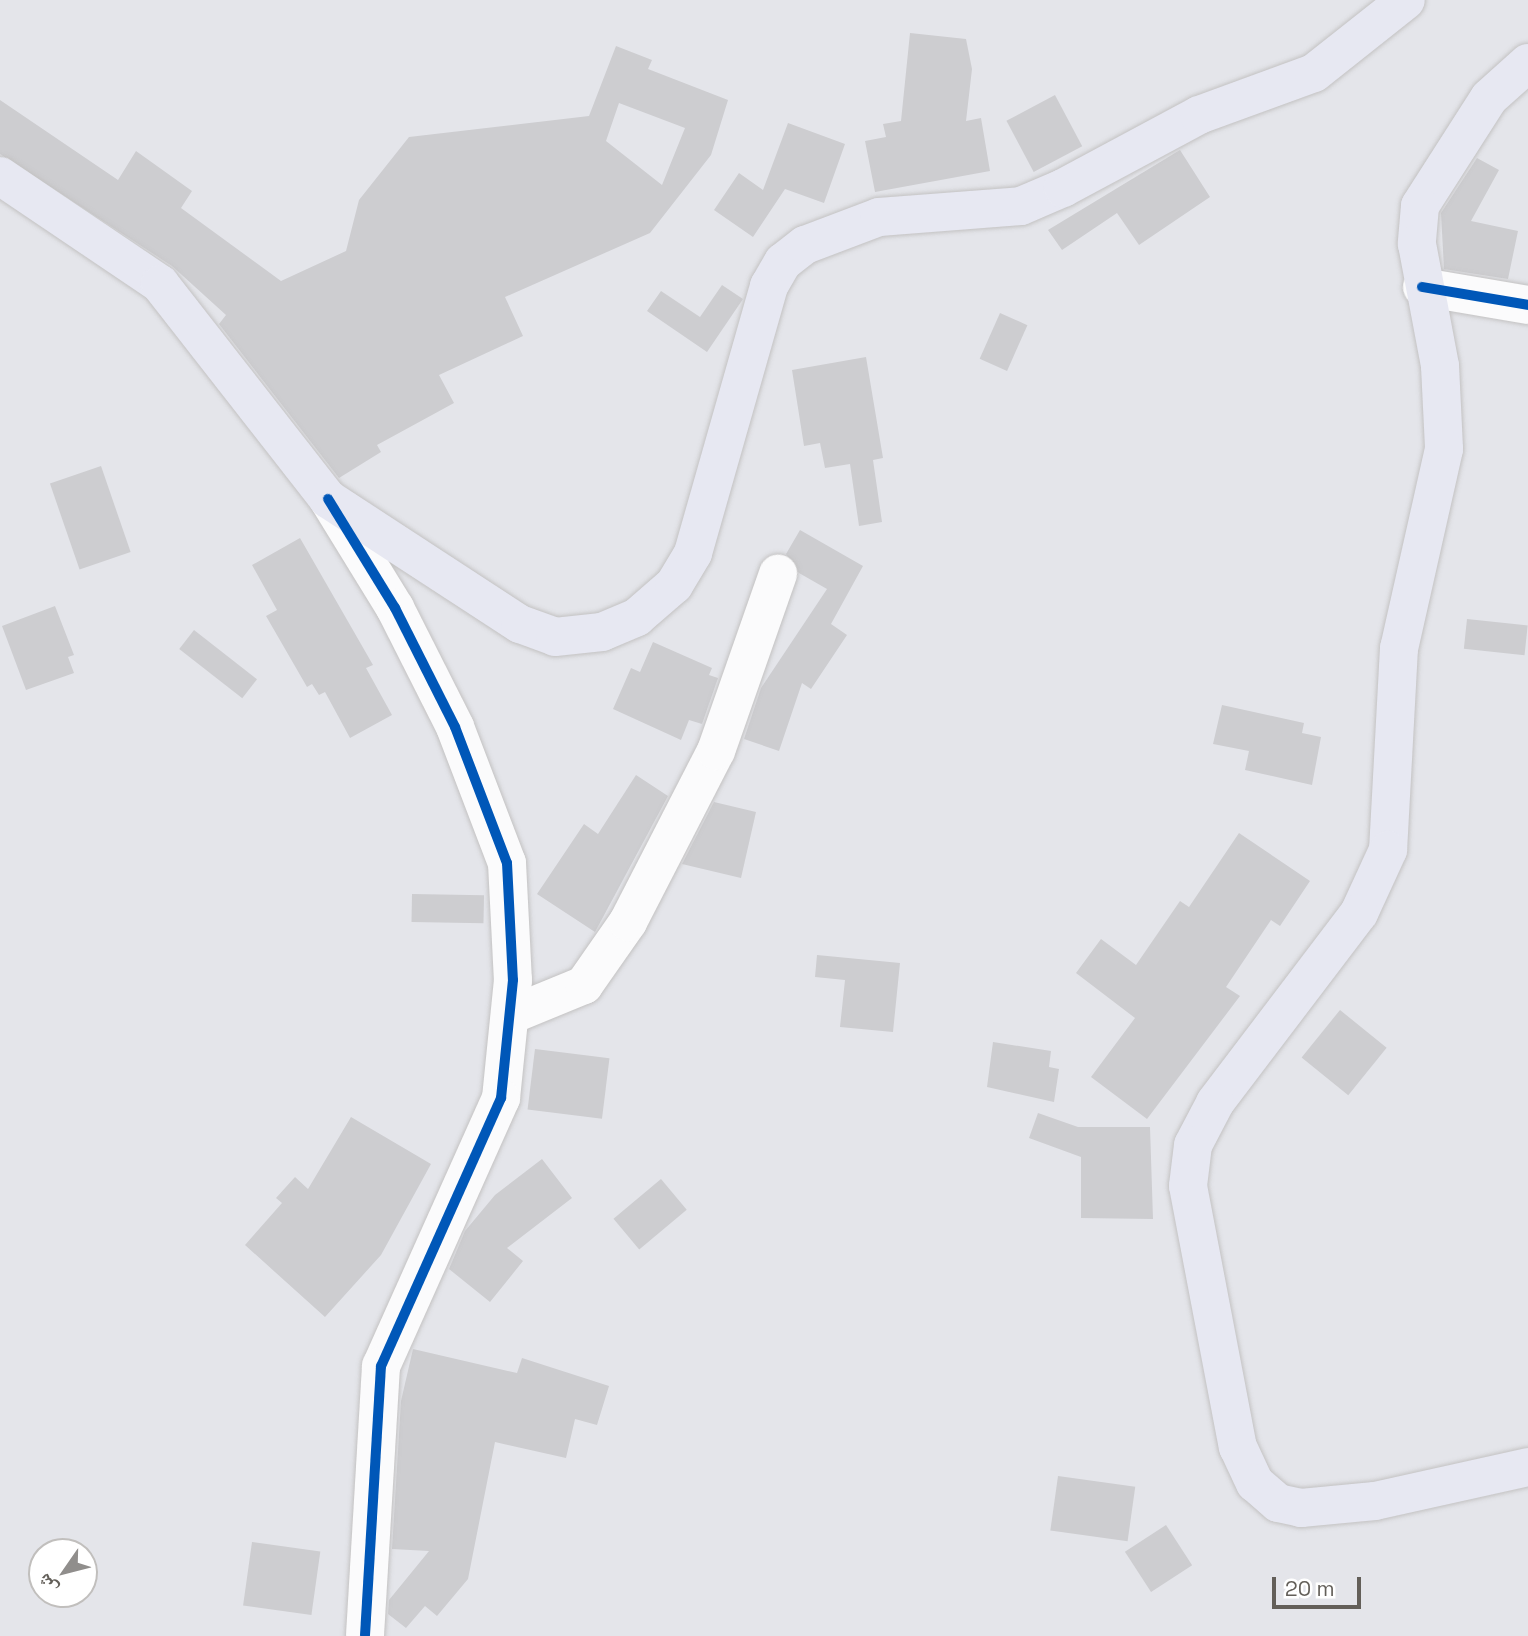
<!DOCTYPE html>
<html>
<head>
<meta charset="utf-8">
<style>
	body { margin:0 }
	#map { position:relative; width:1528px; height:1636px; overflow:hidden; background:#e4e5ea; font-family:"Space Grotesk","Noto Naskh Arabic",sans-serif }
	div>[style] { position:absolute }
	.building>* { inset:0; background:#cdcdd0; transform-origin:0 0 }
	.roads { filter:drop-shadow(0 0 2px #c3c2c2) drop-shadow(0 0 2px #c3c2c2) }
	.minor>* { height:38px; margin:-19px; padding:0 19px; transform-origin:19px; border-radius:19px; background:#fbfbfc }
	.major>* { height:38px; margin:-19px; padding:0 19px; transform-origin:19px; border-radius:19px; background:#e7e8f2 }
	.cycleway>* { height:10px; margin:-5px; padding:0 5px; transform-origin:5px; border-radius:5px; background:#0057b8 }
	span { translate:-50% -50%; white-space:nowrap; text-align:center; line-height:1.15; -webkit-text-stroke:6px #fff; paint-order:stroke }
	.north { position:absolute; left:28px; top:1538px; width:70px; height:70px; box-sizing:border-box; background:#fff; border:2px solid #c1bfbd; border-radius:50%; rotate:235deg; font-size:19px; font-weight:700; line-height:28px; text-align:center; color:#635f59 }
	.north::after { content:''; display:block; margin:auto; width:24px; height:32px; background:#908e8c; clip-path:polygon(50% 0,100% 100%,50% 72%,0 100%) }
	.scale { position:absolute; left:1272px; top:1577px; width:89px; height:32px; box-sizing:border-box; border:4px solid #635f59; border-top:0; padding-left:9px; font-size:21px; line-height:24px; white-space:nowrap; color:#635f59; -webkit-text-stroke:5px #fff; paint-order:stroke }
</style>
</head>
<body>
<div id="map">
	<div class="building">
		<i style="clip-path:polygon(910px 33px,966px 39px,972px 69px,966px 121px,981px 118px,990px 171px,875px 192px,865px 141px,886px 137px,883px 124px,901px 121px)"></i>
		<i style="clip-path:polygon(evenodd,616px 46px,652px 60px,648px 69px,728px 100px,711px 155px,650px 233px,505px 297px,523px 336px,439px 375px,454px 403px,377px 445px,381px 452px,339px 478px,219px 324px,226px 315px,172px 266px,0 154px,0 100px,118px 180px,136px 151px,192px 191px,181px 208px,281px 281px,346px 251px,359px 200px,409px 137px,589px 116px,616px 46px,619px 103px,685px 128px,662px 185px,606px 141px,619px 103px)"></i>
		<i style="left:1055px;top:95px;width:58px;height:55px;rotate:62deg"></i>
		<i style="clip-path:polygon(788px 123px,845px 144px,824px 203px,785px 189px,753px 237px,714px 210px,739px 173px,763px 190px)"></i>
		<i style="clip-path:polygon(1180px 150px,1210px 197px,1139px 245px,1117px 213px,1062px 250px,1048px 230px)"></i>
		<i style="clip-path:polygon(1477px 158px,1499px 170px,1471px 221px,1518px 231px,1508px 279px,1444px 269px,1441px 213px)"></i>
		<i style="clip-path:polygon(722px 285px,743px 299px,707px 352px,647px 311px,661px 291px,700px 317px)"></i>
		<i style="left:1000px;top:313px;width:30px;height:50px;rotate:24deg"></i>
		<i style="clip-path:polygon(866px 357px,883px 458px,873px 460px,882px 522px,859px 526px,850px 464px,825px 468px,820px 443px,804px 446px,792px 370px)"></i>
		<i style="left:101px;top:466px;width:91px;height:54px;rotate:71deg"></i>
		<i style="clip-path:polygon(800px 530px,863px 566px,831px 624px,847px 635px,811px 689px,802px 683px,779px 751px,744px 739px,761px 688px,827px 589px,799px 573px,786px 554px)"></i>
		<i style="clip-path:polygon(300px 538px,373px 665px,366px 668px,392px 715px,350px 738px,325px 692px,319px 695px,312px 684px,307px 687px,266px 616px,277px 610px,252px 565px)"></i>
		<i style="clip-path:polygon(55px 606px,74px 655px,68px 657px,74px 673px,26px 690px,2px 626px)"></i>
		<i style="left:1467px;top:619px;width:61px;height:30px;rotate:6deg"></i>
		<i style="left:194px;top:630px;width:80px;height:24px;rotate:38deg"></i>
		<i style="clip-path:polygon(653px 642px,712px 668px,709px 675px,718px 678px,702px 724px,689px 720px,681px 740px,613px 709px,631px 668px,640px 672px)"></i>
		<i style="clip-path:polygon(1222px 705px,1304px 723px,1302px 733px,1321px 737px,1312px 785px,1245px 770px,1249px 751px,1213px 744px)"></i>
		<i style="clip-path:polygon(636px 775px,668px 796px,595px 932px,537px 894px,584px 824px,598px 834px)"></i>
		<i style="clip-path:polygon(714px 802px,756px 812px,741px 878px,682px 864px)"></i>
		<i style="clip-path:polygon(1239px 833px,1310px 881px,1280px 926px,1271px 920px,1226px 987px,1240px 996px,1147px 1119px,1091px 1077px,1135px 1018px,1076px 973px,1101px 939px,1136px 965px,1180px 901px,1189px 907px)"></i>
		<i style="left:412px;top:894px;width:72px;height:28px;rotate:1deg"></i>
		<i style="clip-path:polygon(817px 955px,900px 963px,893px 1032px,840px 1027px,845px 980px,815px 977px)"></i>
		<i style="left:1340px;top:1010px;width:60px;height:61px;rotate:39deg"></i>
		<i style="clip-path:polygon(993px 1042px,1051px 1051px,1049px 1067px,1059px 1069px,1054px 1102px,987px 1087px)"></i>
		<i style="left:535px;top:1049px;width:75px;height:61px;rotate:7deg"></i>
		<i style="clip-path:polygon(1038px 1113px,1078px 1127px,1150px 1127px,1153px 1219px,1081px 1218px,1081px 1157px,1029px 1138px)"></i>
		<i style="clip-path:polygon(351px 1117px,431px 1164px,381px 1255px,325px 1317px,245px 1245px,282px 1203px,276px 1198px,295px 1177px,308px 1189px)"></i>
		<i style="clip-path:polygon(542px 1159px,572px 1198px,507px 1248px,523px 1261px,490px 1302px,449px 1269px,465px 1231px,495px 1195px)"></i>
		<i style="left:661px;top:1179px;width:40px;height:62px;rotate:50deg"></i>
		<i style="clip-path:polygon(413px 1349px,517px 1373px,522px 1358px,609px 1386px,597px 1425px,575px 1419px,566px 1458px,495px 1442px,468px 1579px,437px 1616px,425px 1606px,406px 1628px,388px 1614px,389px 1600px,429px 1551px,392px 1549px,401px 1401px)"></i>
		<i style="left:1058px;top:1476px;width:78px;height:55px;rotate:8deg"></i>
		<i style="left:1166px;top:1525px;width:48px;height:49px;rotate:57deg"></i>
		<i style="left:252px;top:1542px;width:69px;height:64px;rotate:8deg"></i>
	</div>
	<div class="roads">
		<div class="minor">
			<i style="left:1422px;top:287px;width:108px;rotate:9.6deg"></i>
			<i style="left:328px;top:499px;width:128px;rotate:58.4deg"></i>
			<i style="left:395px;top:608px;width:133px;rotate:63.2deg"></i>
			<i style="left:455px;top:727px;width:146px;rotate:69.1deg"></i>
			<i style="left:507px;top:863px;width:117px;rotate:87.1deg"></i>
			<i style="left:513px;top:980px;width:119px;rotate:95.8deg"></i>
			<i style="left:501px;top:1098px;width:294px;rotate:114.1deg"></i>
			<i style="left:381px;top:1366px;width:270px;rotate:93.4deg"></i>
			<i style="left:511px;top:1015px;width:79px;rotate:-22.3deg"></i>
			<i style="left:584px;top:985px;width:77px;rotate:-55.1deg"></i>
			<i style="left:628px;top:922px;width:192px;rotate:-62.8deg"></i>
			<i style="left:716px;top:751px;width:188px;rotate:-70.7deg"></i>
		</div>
		<div class="major">
			<i style="left:1528px;top:63px;width:52px;rotate:138.1deg"></i>
			<i style="left:1489px;top:98px;width:128px;rotate:122.6deg"></i>
			<i style="left:1420px;top:206px;width:38px;rotate:95deg"></i>
			<i style="left:1417px;top:244px;width:124px;rotate:79.3deg"></i>
			<i style="left:1440px;top:366px;width:83px;rotate:87.2deg"></i>
			<i style="left:1444px;top:449px;width:204px;rotate:102.7deg"></i>
			<i style="left:1399px;top:648px;width:202px;rotate:93.1deg"></i>
			<i style="left:1388px;top:850px;width:69px;rotate:114.7deg"></i>
			<i style="left:1359px;top:913px;width:238px;rotate:127.2deg"></i>
			<i style="left:1215px;top:1103px;width:47px;rotate:117.6deg"></i>
			<i style="left:1193px;top:1145px;width:41px;rotate:97deg"></i>
			<i style="left:1188px;top:1186px;width:266px;rotate:79.2deg"></i>
			<i style="left:1238px;top:1447px;width:40px;rotate:65deg"></i>
			<i style="left:1255px;top:1483px;width:30px;rotate:41deg"></i>
			<i style="left:1278px;top:1503px;width:24px;rotate:12deg"></i>
			<i style="left:1301px;top:1508px;width:74px;rotate:-5.4deg"></i>
			<i style="left:1375px;top:1501px;width:157px;rotate:-12.5deg"></i>
			<i style="left:0;top:176px;width:193px;rotate:34deg"></i>
			<i style="left:160px;top:284px;width:273px;rotate:52deg"></i>
			<i style="left:328px;top:499px;width:229px;rotate:33.1deg"></i>
			<i style="left:520px;top:624px;width:37px;rotate:20deg"></i>
			<i style="left:555px;top:637px;width:47px;rotate:-6.1deg"></i>
			<i style="left:602px;top:632px;width:38px;rotate:-23deg"></i>
			<i style="left:637px;top:617px;width:49px;rotate:-40.9deg"></i>
			<i style="left:674px;top:585px;width:37px;rotate:-59deg"></i>
			<i style="left:693px;top:553px;width:278px;rotate:-74.1deg"></i>
			<i style="left:769px;top:286px;width:28px;rotate:-60deg"></i>
			<i style="left:783px;top:262px;width:28px;rotate:-38deg"></i>
			<i style="left:805px;top:245px;width:79px;rotate:-20.7deg"></i>
			<i style="left:879px;top:217px;width:142px;rotate:-4.4deg"></i>
			<i style="left:1021px;top:206px;width:46px;rotate:-23.2deg"></i>
			<i style="left:1063px;top:188px;width:154px;rotate:-28.2deg"></i>
			<i style="left:1199px;top:115px;width:122px;rotate:-20.1deg"></i>
			<i style="left:1314px;top:73px;width:117px;rotate:-38.4deg"></i>
		</div>
	</div>
	<div class="cycleway">
		<i style="left:1422px;top:287px;width:108px;rotate:9.6deg"></i>
		<i style="left:328px;top:499px;width:128px;rotate:58.4deg"></i>
		<i style="left:395px;top:608px;width:133px;rotate:63.2deg"></i>
		<i style="left:455px;top:727px;width:146px;rotate:69.1deg"></i>
		<i style="left:507px;top:863px;width:117px;rotate:87.1deg"></i>
		<i style="left:513px;top:980px;width:119px;rotate:95.8deg"></i>
		<i style="left:501px;top:1098px;width:294px;rotate:114.1deg"></i>
		<i style="left:381px;top:1366px;width:270px;rotate:93.4deg"></i>
	</div>
	<div class="north">ش</div>
	<div class="scale">20 m</div>
</div>
</body>
</html>
